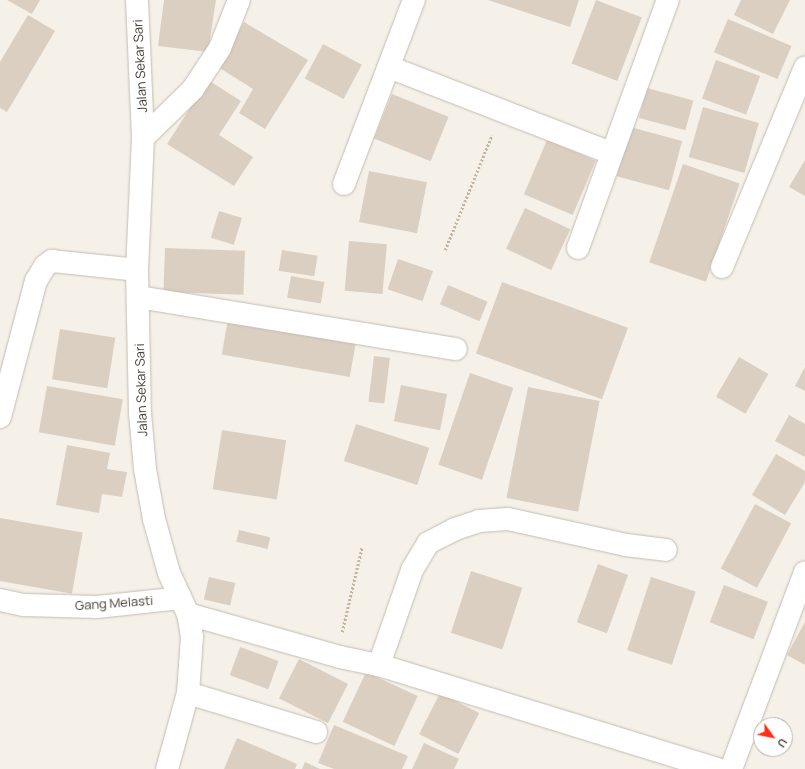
<!DOCTYPE html>
<html>
<head>
<meta charset="utf-8">
<style>
	body { margin:0 }
	#map { position:relative; width:805px; height:769px; overflow:hidden; background:#f5f1e9; font-family:Manrope,sans-serif }
	div>[style] { position:absolute }
	.building>* { inset:0; background:#dacfc1; transform-origin:0 0 }
	.path>* { height:2.5px; margin-top:-1.25px; transform-origin:0; background:repeating-linear-gradient(90deg,#c3b49c 0 2px,transparent 0 4px) }
	.roads { filter:drop-shadow(0 0 1px #c4bbaf) drop-shadow(0 0 1px #c4bbaf) }
	.street>* { height:22px; margin:-11px; padding:0 11px; transform-origin:11px; border-radius:11px; background:#fff }
	span { translate:-50% -50%; white-space:nowrap; text-align:center; line-height:1.15; -webkit-text-stroke:4px #fff; paint-order:stroke }
	.street-label { font-size:13px; color:#494137 }
	.north { position:absolute; left:753px; top:717px; width:40px; height:40px; box-sizing:border-box; background:#fff; border:1px solid #b6b3af; border-radius:50%; rotate:123deg; font-size:11px; font-weight:700; line-height:16px; text-align:center; color:#494137 }
	.north::after { content:''; display:block; margin:auto; width:14px; height:18px; background:#fe3017; clip-path:polygon(50% 0,100% 100%,50% 72%,0 100%) }
</style>
</head>
<body>
<div id="map">
	<div class="building">
		<i style="clip-path:polygon(7px 0,40px 0,32px 14px)"></i>
		<i style="clip-path:polygon(164px 0,216px 0,208px 52px,158px 46px)"></i>
		<i style="clip-path:polygon(488px 0,579px 0,570px 27px)"></i>
		<i style="left:596px;top:0;width:49px;height:68px;rotate:21deg"></i>
		<i style="clip-path:polygon(741px 0,790px 0,773px 34px,734px 15px)"></i>
		<i style="clip-path:polygon(28px 15px,55px 31px,7px 112px,0 108px,0 62px)"></i>
		<i style="left:728px;top:19px;width:69px;height:36px;rotate:23deg"></i>
		<i style="clip-path:polygon(244px 22px,308px 60px,265px 129px,239px 113px,253px 89px,218px 67px)"></i>
		<i style="left:323px;top:44px;width:44px;height:39px;rotate:28deg"></i>
		<i style="left:716px;top:60px;width:47px;height:41px;rotate:20deg"></i>
		<i style="clip-path:polygon(208px 80px,241px 101px,219px 135px,253px 157px,234px 186px,167px 144px)"></i>
		<i style="left:647px;top:88px;width:48px;height:31px;rotate:15deg"></i>
		<i style="left:392px;top:94px;width:61px;height:48px;rotate:22deg"></i>
		<i style="left:703px;top:107px;width:58px;height:52px;rotate:16deg"></i>
		<i style="left:630px;top:127px;width:54px;height:51px;rotate:15deg"></i>
		<i style="left:547px;top:140px;width:53px;height:59px;rotate:23deg"></i>
		<i style="clip-path:polygon(805px 160px,805px 196px,789px 187px)"></i>
		<i style="left:683px;top:164px;width:60px;height:104px;rotate:19deg"></i>
		<i style="left:369px;top:171px;width:59px;height:52px;rotate:11deg"></i>
		<i style="left:525px;top:208px;width:50px;height:45px;rotate:25deg"></i>
		<i style="left:219px;top:211px;width:24px;height:28px;rotate:17deg"></i>
		<i style="left:349px;top:241px;width:38px;height:50px;rotate:5deg"></i>
		<i style="left:165px;top:248px;width:80px;height:44px;rotate:2deg"></i>
		<i style="left:282px;top:250px;width:36px;height:21px;rotate:9deg"></i>
		<i style="left:398px;top:259px;width:37px;height:32px;rotate:19deg"></i>
		<i style="left:291px;top:276px;width:34px;height:22px;rotate:10deg"></i>
		<i style="left:502px;top:282px;width:134px;height:76px;rotate:20deg"></i>
		<i style="left:448px;top:285px;width:43px;height:21px;rotate:23deg"></i>
		<i style="left:228px;top:319px;width:130px;height:36px;rotate:10deg"></i>
		<i style="left:60px;top:329px;width:56px;height:51px;rotate:9deg"></i>
		<i style="left:374px;top:356px;width:16px;height:46px;rotate:7deg"></i>
		<i style="left:739px;top:357px;width:34px;height:46px;rotate:30deg"></i>
		<i style="clip-path:polygon(805px 367px,805px 391px,795px 386px)"></i>
		<i style="left:470px;top:373px;width:46px;height:97px;rotate:19deg"></i>
		<i style="left:401px;top:385px;width:47px;height:37px;rotate:11deg"></i>
		<i style="left:47px;top:386px;width:77px;height:47px;rotate:10deg"></i>
		<i style="left:528px;top:387px;width:73px;height:113px;rotate:11deg"></i>
		<i style="clip-path:polygon(789px 415px,805px 424px,805px 457px,775px 441px)"></i>
		<i style="left:356px;top:424px;width:77px;height:39px;rotate:18deg"></i>
		<i style="left:222px;top:430px;width:65px;height:60px;rotate:9deg"></i>
		<i style="clip-path:polygon(67px 445px,110px 453px,107px 469px,127px 472px,122px 497px,102px 494px,99px 513px,56px 505px)"></i>
		<i style="clip-path:polygon(776px 454px,805px 471px,805px 482px,785px 515px,752px 495px)"></i>
		<i style="left:755px;top:504px;width:41px;height:73px;rotate:28deg"></i>
		<i style="left:0;top:518px;width:84px;height:62px;rotate:10deg"></i>
		<i style="left:239px;top:530px;width:32px;height:12px;rotate:13deg"></i>
		<i style="left:598px;top:564px;width:32px;height:62px;rotate:20deg"></i>
		<i style="left:471px;top:571px;width:54px;height:65px;rotate:18deg"></i>
		<i style="left:209px;top:577px;width:27px;height:23px;rotate:13deg"></i>
		<i style="left:651px;top:577px;width:47px;height:77px;rotate:18deg"></i>
		<i style="left:724px;top:585px;width:47px;height:40px;rotate:21deg"></i>
		<i style="clip-path:polygon(805px 622px,805px 665px,787px 655px)"></i>
		<i style="left:240px;top:647px;width:41px;height:30px;rotate:20deg"></i>
		<i style="left:299px;top:659px;width:55px;height:44px;rotate:27deg"></i>
		<i style="left:366px;top:672px;width:57px;height:55px;rotate:25deg"></i>
		<i style="left:440px;top:693px;width:44px;height:46px;rotate:27deg"></i>
		<i style="clip-path:polygon(334px 725px,408px 756px,402px 769px,334px 769px,318px 763px)"></i>
		<i style="clip-path:polygon(237px 738px,297px 764px,295px 769px,224px 769px)"></i>
		<i style="clip-path:polygon(424px 743px,459px 759px,454px 769px,412px 769px)"></i>
		<i style="clip-path:polygon(305px 762px,320px 769px,302px 769px)"></i>
	</div>
	<div class="path">
		<i style="left:445px;top:250px;width:124px;rotate:-67.8deg"></i>
		<i style="left:342px;top:632px;width:87px;rotate:-76.8deg"></i>
	</div>
	<div class="roads">
		<div class="street">
			<i style="left:137px;top:0;width:138px;rotate:87.5deg"></i>
			<i style="left:143px;top:138px;width:132px;rotate:92.6deg"></i>
			<i style="left:137px;top:270px;width:143px;rotate:88.8deg"></i>
			<i style="left:140px;top:413px;width:56px;rotate:84.9deg"></i>
			<i style="left:145px;top:469px;width:51px;rotate:79.8deg"></i>
			<i style="left:154px;top:519px;width:56px;rotate:74.5deg"></i>
			<i style="left:169px;top:573px;width:45px;rotate:65.1deg"></i>
			<i style="left:188px;top:614px;width:23px;rotate:80deg"></i>
			<i style="left:192px;top:637px;width:56px;rotate:94.1deg"></i>
			<i style="left:188px;top:693px;width:79px;rotate:105.4deg"></i>
			<i style="left:389px;top:67px;width:238px;rotate:21.2deg"></i>
			<i style="left:143px;top:138px;width:70px;rotate:-44.4deg"></i>
			<i style="left:193px;top:89px;width:49px;rotate:-56.6deg"></i>
			<i style="left:220px;top:48px;width:52px;rotate:-68.4deg"></i>
			<i style="left:344px;top:184px;width:197px;rotate:-69.2deg"></i>
			<i style="left:578px;top:248px;width:264px;rotate:-70.1deg"></i>
			<i style="left:722px;top:267px;width:216px;rotate:-67.4deg"></i>
			<i style="left:138px;top:297px;width:322px;rotate:9.3deg"></i>
			<i style="left:0;top:417px;width:141px;rotate:-75.2deg"></i>
			<i style="left:36px;top:281px;width:17px;rotate:-59deg"></i>
			<i style="left:45px;top:266px;width:9px;rotate:-36deg"></i>
			<i style="left:52px;top:261px;width:85px;rotate:6deg"></i>
			<i style="left:0;top:600px;width:25px;rotate:12deg"></i>
			<i style="left:24px;top:605px;width:73px;rotate:1.6deg"></i>
			<i style="left:97px;top:607px;width:84px;rotate:-6.1deg"></i>
			<i style="left:188px;top:614px;width:158px;rotate:15.8deg"></i>
			<i style="left:340px;top:657px;width:40px;rotate:12deg"></i>
			<i style="left:379px;top:665px;width:355px;rotate:17.1deg"></i>
			<i style="left:379px;top:665px;width:101px;rotate:-70.8deg"></i>
			<i style="left:412px;top:570px;width:31px;rotate:-59deg"></i>
			<i style="left:428px;top:543px;width:30px;rotate:-27deg"></i>
			<i style="left:455px;top:529px;width:25px;rotate:-18deg"></i>
			<i style="left:479px;top:521px;width:29px;rotate:-4deg"></i>
			<i style="left:508px;top:519px;width:121px;rotate:12.4deg"></i>
			<i style="left:626px;top:545px;width:40px;rotate:7.1deg"></i>
			<i style="left:188px;top:693px;width:134px;rotate:16.9deg"></i>
			<i style="left:731px;top:769px;width:210px;rotate:-69.4deg"></i>
		</div>
	</div>
	<div class="street-label">
		<span style="left:140px;top:66px;rotate:-93deg">Jalan Sekar Sari</span>
		<span style="left:141px;top:390px;rotate:-92deg">Jalan Sekar Sari</span>
		<span style="left:114px;top:603px;rotate:-4deg">Gang Melasti</span>
	</div>
	<div class="north">U</div>
</div>
</body>
</html>
